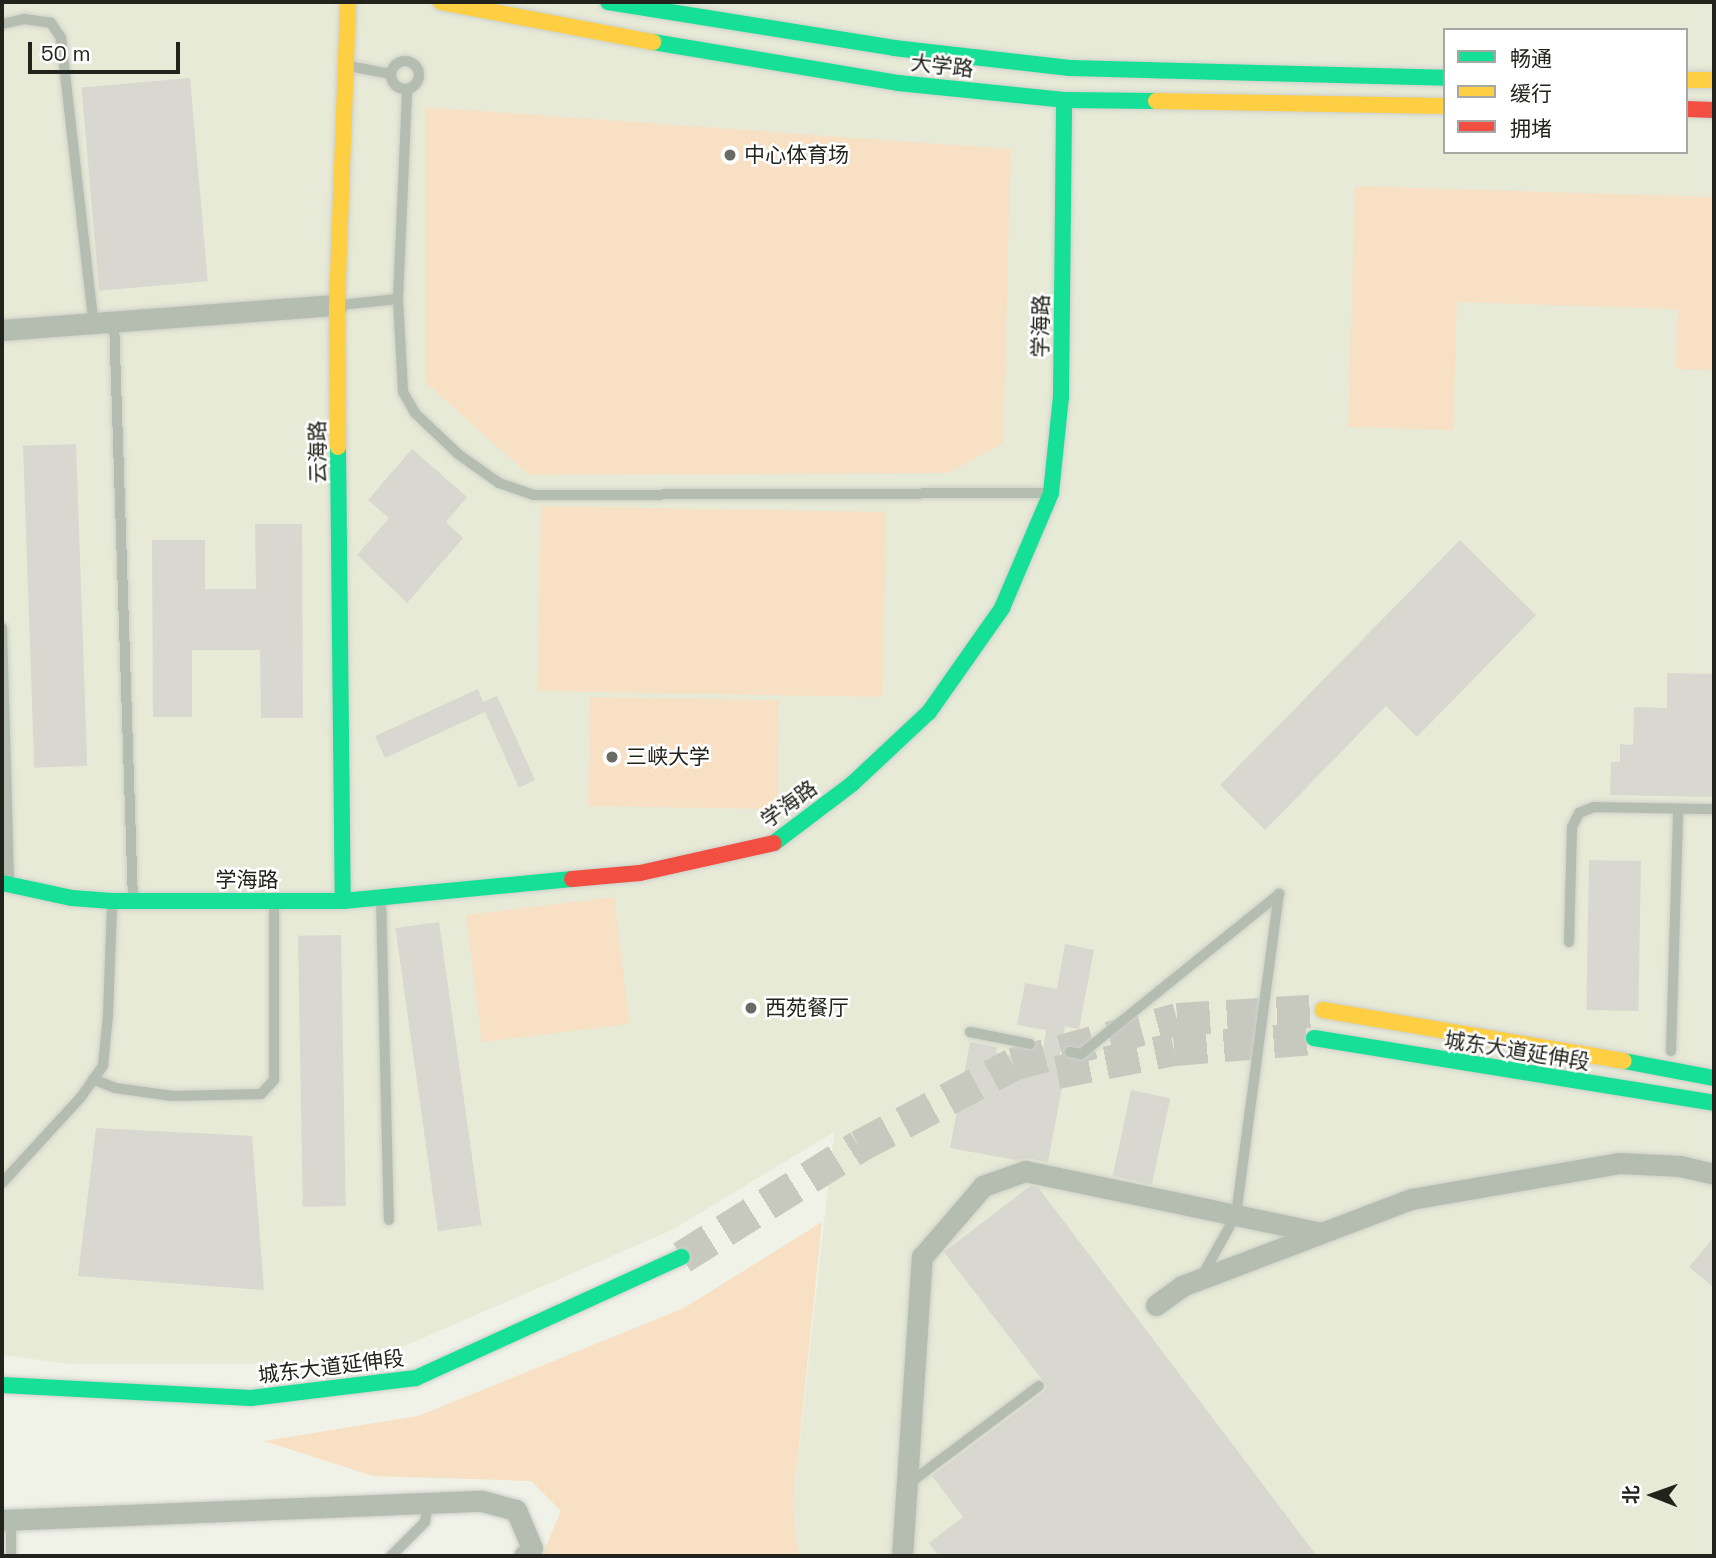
<!DOCTYPE html>
<html>
<head>
<meta charset="utf-8">
<style>
	body { margin:0 }
	#map { position:relative; width:1716px; height:1558px; overflow:hidden; background:#f0f2e8; font-family:"Space Grotesk","Noto Sans SC",sans-serif }
	div>[style] { position:absolute }
	.built>* { inset:0; background:#e7ead7 }
	.green>* { inset:0; background:#f7e0c3; transform-origin:0 0 }
	.building>* { inset:0; background:#d8d8d0; transform-origin:0 0 }
	.primary-tunnel>* { height:33px; margin-top:-16.5px; transform-origin:0; background:repeating-linear-gradient(90deg,#c7c9bf 0 33px,transparent 0 50px) }
	.roads { filter:drop-shadow(0 0 2px #ced0c8) drop-shadow(0 0 2px #ced0c8) }
	.lane>* { height:10px; margin:-5px; padding:0 5px; transform-origin:5px; border-radius:5px; background:#b4bdb0 }
	.lane>.ring { margin:-5px; padding:0; box-sizing:content-box; background:none; border:10px solid #b4bdb0; border-radius:50% }
	.street>* { height:21px; margin:-10.5px; padding:0 10.5px; transform-origin:10.5px; border-radius:10.5px; background:#b4bdb0 }
	.fast>* { height:16px; margin:-8px; padding:0 8px; transform-origin:8px; border-radius:8px; background:#16e098 }
	.slow>* { height:16px; margin:-8px; padding:0 8px; transform-origin:8px; border-radius:8px; background:#ffcf43 }
	.jam>* { height:16px; margin:-8px; padding:0 8px; transform-origin:8px; border-radius:8px; background:#f24e42 }
	.dots>* { width:19px; height:19px; translate:-50% -50%; box-sizing:border-box; border:4px solid #fff; border-radius:50% }
	span { translate:-50% -50%; white-space:nowrap; text-align:center; line-height:1.15; -webkit-text-stroke:5px #fff; paint-order:stroke }
	.street-label { font-size:21px; color:#22231c }
	.poi-label { font-size:21px; color:#22231c }
	.left { translate:0 -50%; text-align:left }
	.frame { position:absolute; inset:0; border:4px solid #22231c; pointer-events:none }
	.legend { position:absolute; left:1443px; top:28px; width:245px; height:126px; box-sizing:border-box; background:#fff; border:2px solid #a7a7a4; margin:0; padding:9px 12px; list-style:none; font-size:21px; color:#22231c }
	.legend li { display:flex; align-items:center; gap:14px; height:35px }
	.legend b { width:35px; border:2px solid #a7a7a4 }
	.north { position:absolute; left:1618px; top:1460px; width:70px; height:70px; -webkit-text-stroke:5px #fff; paint-order:stroke; rotate:271deg; font-size:19px; font-weight:700; line-height:28px; text-align:center; color:#22231c }
	.north::after { content:''; display:block; margin:auto; width:24px; height:32px; background:#22231c; clip-path:polygon(50% 0,100% 100%,50% 72%,0 100%) }
	.scale { position:absolute; left:28px; top:42px; width:152px; height:32px; box-sizing:border-box; border:4px solid #22231c; border-top:0; padding-left:9px; font-size:21px; line-height:24px; white-space:nowrap; color:#22231c; -webkit-text-stroke:5px #fff; paint-order:stroke }
</style>
</head>
<body>
<div id="map">
	<div class="built">
		<i style="clip-path:polygon(evenodd,2px 2px,1714px 2px,1714px 1556px,798px 1556px,793px 1502px,834px 1132px,672px 1230px,377px 1358px,264px 1364px,68px 1364px,2px 1355px,2px 2px,1445px 30px,1686px 30px,1686px 152px,1445px 152px,1445px 30px)"></i>
	</div>
	<div class="green">
		<i style="clip-path:polygon(425px 107px,1011px 149px,1003px 443px,948px 473px,529px 475px,425px 382px)"></i>
		<i style="clip-path:polygon(1355px 186px,1714px 197px,1714px 370px,1676px 369px,1677px 309px,1457px 302px,1453px 430px,1348px 427px)"></i>
		<i style="left:541px;top:506px;width:345px;height:185px;rotate:1deg"></i>
		<i style="left:590px;top:697px;width:189px;height:109px;rotate:1deg"></i>
		<i style="left:614px;top:897px;width:128px;height:149px;rotate:83deg"></i>
		<i style="clip-path:polygon(822px 1222px,793px 1502px,798px 1556px,542px 1556px,561px 1511px,531px 1481px,373px 1476px,264px 1441px,418px 1416px,684px 1308px)"></i>
	</div>
	<div class="building">
		<i style="left:190px;top:78px;width:204px;height:109px;rotate:85deg"></i>
		<i style="left:76px;top:444px;width:322px;height:53px;rotate:88deg"></i>
		<i style="clip-path:polygon(412px 449px,467px 497px,446px 522px,463px 538px,407px 603px,357px 555px,389px 518px,368px 500px)"></i>
		<i style="clip-path:polygon(255px 524px,302px 524px,303px 718px,261px 718px,260px 650px,192px 650px,192px 717px,153px 717px,152px 540px,205px 540px,205px 589px,256px 589px)"></i>
		<i style="clip-path:polygon(1460px 540px,1536px 615px,1417px 737px,1386px 706px,1265px 830px,1220px 785px)"></i>
		<i style="clip-path:polygon(1667px 673px,1714px 674px,1714px 797px,1610px 795px,1611px 762px,1620px 762px,1620px 744px,1633px 745px,1634px 707px,1667px 708px)"></i>
		<i style="clip-path:polygon(478px 689px,483px 702px,497px 696px,535px 780px,519px 788px,485px 712px,385px 758px,375px 736px)"></i>
		<i style="left:1589px;top:860px;width:52px;height:150px;rotate:1deg"></i>
		<i style="left:439px;top:922px;width:306px;height:44px;rotate:82deg"></i>
		<i style="left:341px;top:935px;width:271px;height:43px;rotate:89deg"></i>
		<i style="clip-path:polygon(1065px 944px,1094px 950px,1079px 1029px,1065px 1026px,1057px 1070px,1065px 1071px,1048px 1162px,1027px 1158px,1016px 1160px,950px 1148px,970px 1042px,997px 1047px,996px 1053px,1041px 1061px,1046px 1030px,1017px 1025px,1025px 983px,1057px 989px)"></i>
		<i style="left:1131px;top:1090px;width:40px;height:88px;rotate:12deg"></i>
		<i style="clip-path:polygon(96px 1128px,252px 1136px,264px 1290px,78px 1276px)"></i>
		<i style="clip-path:polygon(1030px 1186px,1038px 1187px,1317px 1556px,939px 1556px,929px 1543px,963px 1517px,932px 1476px,1044px 1392px,1047px 1386px,944px 1252px)"></i>
		<i style="clip-path:polygon(1714px 1237px,1714px 1288px,1689px 1267px)"></i>
	</div>
	<div class="primary-tunnel">
		<i style="left:1057px;top:1072px;width:119px;rotate:-11.1deg"></i>
		<i style="left:1174px;top:1049px;width:140px;rotate:-4.5deg"></i>
		<i style="left:682px;top:1257px;width:209px;rotate:-32.1deg"></i>
		<i style="left:859px;top:1146px;width:174px;rotate:-28deg"></i>
		<i style="left:1013px;top:1064px;width:170px;rotate:-15.3deg"></i>
		<i style="left:1177px;top:1019px;width:146px;rotate:-3.5deg"></i>
	</div>
	<div class="roads">
		<div class="lane">
			<i style="left:2px;top:24px;width:23px;rotate:-13deg"></i>
			<i style="left:24px;top:19px;width:27px;rotate:8deg"></i>
			<i style="left:51px;top:23px;width:18px;rotate:56deg"></i>
			<i style="left:61px;top:38px;width:285px;rotate:83.5deg"></i>
			<i class="ring" style="left:391px;top:61px;width:18px;height:18px"></i>
			<i style="left:349px;top:66px;width:43px;rotate:10.8deg"></i>
			<i style="left:398px;top:299px;width:210px;rotate:-87.5deg"></i>
			<i style="left:339px;top:305px;width:59px;rotate:-5.8deg"></i>
			<i style="left:398px;top:299px;width:93px;rotate:86.9deg"></i>
			<i style="left:403px;top:392px;width:24px;rotate:60deg"></i>
			<i style="left:415px;top:413px;width:59px;rotate:43.6deg"></i>
			<i style="left:458px;top:454px;width:50px;rotate:35.3deg"></i>
			<i style="left:499px;top:483px;width:36px;rotate:19deg"></i>
			<i style="left:533px;top:495px;width:515px;rotate:-0.22deg"></i>
			<i style="left:114px;top:319px;width:581px;rotate:88.13deg"></i>
			<i style="left:2px;top:628px;width:254px;rotate:88.4deg"></i>
			<i style="left:381px;top:898px;width:322px;rotate:88.6deg"></i>
			<i style="left:1569px;top:942px;width:115px;rotate:-88.5deg"></i>
			<i style="left:1572px;top:827px;width:16px;rotate:-63deg"></i>
			<i style="left:1579px;top:813px;width:16px;rotate:-22deg"></i>
			<i style="left:1594px;top:807px;width:120px;rotate:1deg"></i>
			<i style="left:970px;top:1032px;width:61px;rotate:11.3deg"></i>
			<i style="left:1671px;top:1051px;width:242px;rotate:-88.3deg"></i>
			<i style="left:1070px;top:1052px;width:11px;rotate:10deg"></i>
			<i style="left:1081px;top:1054px;width:255px;rotate:-38.9deg"></i>
			<i style="left:93px;top:1079px;width:24px;rotate:22deg"></i>
			<i style="left:115px;top:1088px;width:58px;rotate:8deg"></i>
			<i style="left:172px;top:1096px;width:89px;rotate:-1.3deg"></i>
			<i style="left:261px;top:1094px;width:19px;rotate:-47deg"></i>
			<i style="left:274px;top:1080px;width:179px;rotate:-90deg"></i>
			<i style="left:2px;top:1183px;width:117px;rotate:-47.4deg"></i>
			<i style="left:81px;top:1097px;width:39px;rotate:-55deg"></i>
			<i style="left:103px;top:1065px;width:50px;rotate:-84.3deg"></i>
			<i style="left:108px;top:1015px;width:111px;rotate:-87.9deg"></i>
			<i style="left:1202px;top:1276px;width:70px;rotate:-60.9deg"></i>
			<i style="left:1236px;top:1215px;width:324px;rotate:-82.4deg"></i>
			<i style="left:907px;top:1485px;width:165px;rotate:-36.9deg"></i>
			<i style="left:11px;top:1520px;width:36px;rotate:90deg"></i>
			<i style="left:391px;top:1556px;width:48px;rotate:-45deg"></i>
			<i style="left:425px;top:1522px;width:18px;rotate:-81deg"></i>
		</div>
		<div class="street">
			<i style="left:2px;top:330px;width:336px;rotate:-4.3deg"></i>
			<i style="left:1156px;top:1305px;width:32px;rotate:-36deg"></i>
			<i style="left:1182px;top:1286px;width:245px;rotate:-20.8deg"></i>
			<i style="left:1411px;top:1199px;width:212px;rotate:-9.8deg"></i>
			<i style="left:1620px;top:1163px;width:60px;rotate:2.9deg"></i>
			<i style="left:1680px;top:1166px;width:35px;rotate:13deg"></i>
			<i style="left:2px;top:1520px;width:480px;rotate:-2.3deg"></i>
			<i style="left:482px;top:1501px;width:35px;rotate:15deg"></i>
			<i style="left:516px;top:1510px;width:41px;rotate:67.2deg"></i>
			<i style="left:532px;top:1548px;width:11px;rotate:135deg"></i>
			<i style="left:902px;top:1556px;width:300px;rotate:-86.2deg"></i>
			<i style="left:922px;top:1257px;width:94px;rotate:-49.3deg"></i>
			<i style="left:983px;top:1186px;width:45px;rotate:-19.7deg"></i>
			<i style="left:1025px;top:1171px;width:303px;rotate:11.8deg"></i>
		</div>
		<div class="fast">
			<i style="left:608px;top:2px;width:290px;rotate:9.1deg"></i>
			<i style="left:894px;top:48px;width:177px;rotate:6.5deg"></i>
			<i style="left:1070px;top:68px;width:375px;rotate:1.5deg"></i>
			<i style="left:653px;top:42px;width:248px;rotate:9.5deg"></i>
			<i style="left:898px;top:83px;width:167px;rotate:5.8deg"></i>
			<i style="left:1064px;top:100px;width:92px;rotate:0.6deg"></i>
			<i style="left:338px;top:447px;width:454px;rotate:89.4deg"></i>
			<i style="left:774px;top:843px;width:98px;rotate:-37.1deg"></i>
			<i style="left:852px;top:784px;width:105px;rotate:-43.1deg"></i>
			<i style="left:929px;top:712px;width:127px;rotate:-54.9deg"></i>
			<i style="left:1002px;top:608px;width:125px;rotate:-66.9deg"></i>
			<i style="left:1051px;top:493px;width:97px;rotate:-84.1deg"></i>
			<i style="left:1061px;top:397px;width:297px;rotate:-89.4deg"></i>
			<i style="left:2px;top:883px;width:72px;rotate:12.1deg"></i>
			<i style="left:72px;top:898px;width:40px;rotate:4.3deg"></i>
			<i style="left:112px;top:901px;width:231px"></i>
			<i style="left:343px;top:901px;width:230px;rotate:-5.5deg"></i>
			<i style="left:1314px;top:1038px;width:405px;rotate:9.2deg"></i>
			<i style="left:1624px;top:1061px;width:92px;rotate:10.7deg"></i>
			<i style="left:2px;top:1385px;width:249px;rotate:3deg"></i>
			<i style="left:251px;top:1398px;width:166px;rotate:-6.9deg"></i>
			<i style="left:416px;top:1378px;width:292px;rotate:-24.5deg"></i>
		</div>
		<div class="slow">
			<i style="left:441px;top:2px;width:216px;rotate:10.7deg"></i>
			<i style="left:1686px;top:80px;width:28px"></i>
			<i style="left:1156px;top:101px;width:289px;rotate:1deg"></i>
			<i style="left:338px;top:447px;width:142px;rotate:-90.4deg"></i>
			<i style="left:337px;top:305px;width:303px;rotate:-87.9deg"></i>
			<i style="left:1323px;top:1010px;width:305px;rotate:9.6deg"></i>
		</div>
		<div class="jam">
			<i style="left:1686px;top:109px;width:28px;rotate:2deg"></i>
			<i style="left:572px;top:879px;width:68px;rotate:-5deg"></i>
			<i style="left:640px;top:873px;width:137px;rotate:-12.6deg"></i>
		</div>
	</div>
	<div class="dots">
		<i style="left:730px;top:155px;background:#6a6b63"></i>
		<i style="left:612px;top:757px;background:#6a6b63"></i>
		<i style="left:751px;top:1008px;background:#6a6b63"></i>
	</div>
	<div class="street-label">
		<span style="left:942px;top:66px;rotate:6deg">大学路</span>
		<span style="left:1041px;top:326px;rotate:-89deg">学海路</span>
		<span style="left:318px;top:452px;rotate:-91deg">云海路</span>
		<span style="left:789px;top:804px;rotate:-36deg">学海路</span>
		<span style="left:247px;top:880px">学海路</span>
		<span style="left:1517px;top:1051px;rotate:9deg">城东大道延伸段</span>
		<span style="left:331px;top:1367px;rotate:-7deg">城东大道延伸段</span>
	</div>
	<div class="poi-label">
		<span class="left" style="left:744px;top:155px">中心体育场</span>
		<span class="left" style="left:626px;top:757px">三峡大学</span>
		<span class="left" style="left:765px;top:1008px">西苑餐厅</span>
	</div>
	<div class="frame"></div>
	<ul class="legend">
	<li><b style="height:9px;background:#16e098"></b>畅通</li>
	<li><b style="height:9px;background:#ffcf43"></b>缓行</li>
	<li><b style="height:9px;background:#f24e42"></b>拥堵</li>
	</ul>
	<div class="north">北</div>
	<div class="scale">50 m</div>
</div>
</body>
</html>
